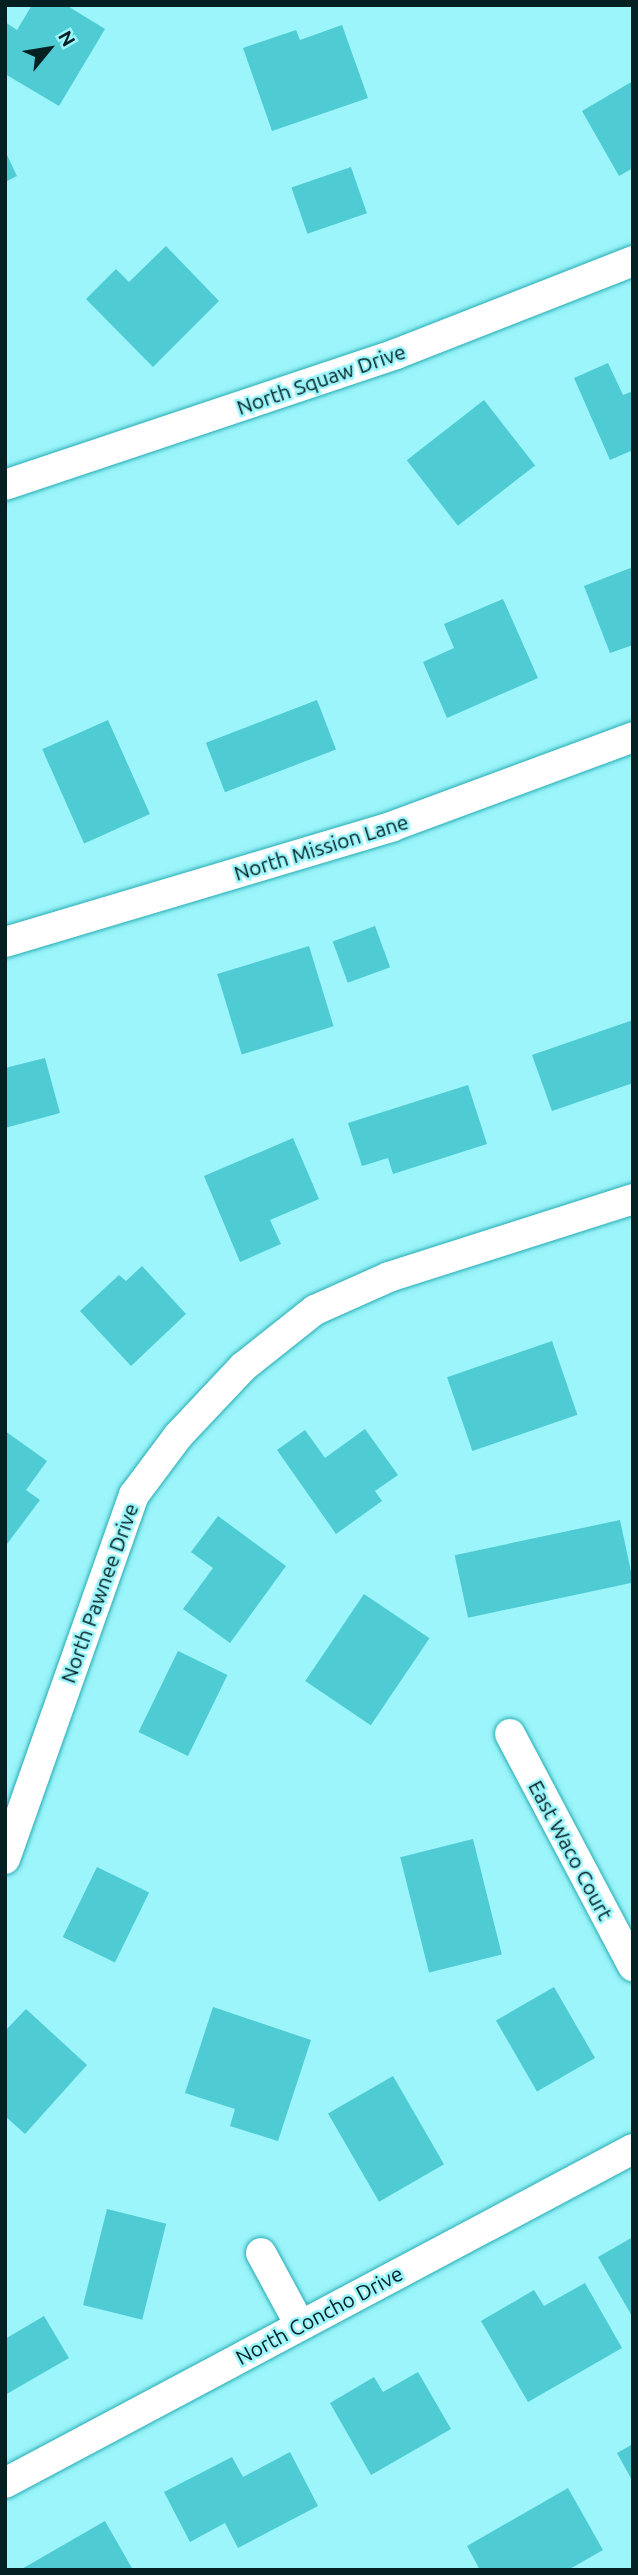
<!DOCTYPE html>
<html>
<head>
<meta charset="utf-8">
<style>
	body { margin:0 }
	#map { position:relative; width:638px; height:2575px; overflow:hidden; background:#9bf5fa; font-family:Ubuntu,sans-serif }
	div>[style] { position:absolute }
	.building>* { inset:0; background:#4ecbd3; transform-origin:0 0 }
	.roads { filter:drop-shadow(0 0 2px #27acb4) drop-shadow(0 0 2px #27acb4) }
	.street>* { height:30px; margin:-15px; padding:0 15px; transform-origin:15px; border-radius:15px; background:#fff }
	span { translate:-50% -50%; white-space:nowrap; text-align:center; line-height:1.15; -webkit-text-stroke:5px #9bf5fa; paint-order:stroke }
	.street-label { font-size:21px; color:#052022 }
	.frame { position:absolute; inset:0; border:7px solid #052022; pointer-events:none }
	.north { position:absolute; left:14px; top:14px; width:70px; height:70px; -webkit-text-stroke:5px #9bf5fa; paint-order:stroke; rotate:60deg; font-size:19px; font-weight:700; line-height:28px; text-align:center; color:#052022 }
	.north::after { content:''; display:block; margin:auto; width:24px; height:32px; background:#052022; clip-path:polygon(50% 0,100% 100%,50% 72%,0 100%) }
</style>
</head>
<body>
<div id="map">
	<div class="building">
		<i style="clip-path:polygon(32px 5px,66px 5px,105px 29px,59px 106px,5px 74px,5px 22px,17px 30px)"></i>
		<i style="clip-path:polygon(342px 25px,368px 98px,272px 131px,243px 48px,296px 30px,300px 40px)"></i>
		<i style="clip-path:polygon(633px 81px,633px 168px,619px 176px,582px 111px)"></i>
		<i style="clip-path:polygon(5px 151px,17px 176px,5px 182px)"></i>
		<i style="left:351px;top:167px;width:49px;height:63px;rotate:71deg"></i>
		<i style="clip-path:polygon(166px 246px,219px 301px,153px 367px,86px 299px,116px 269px,129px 282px)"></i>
		<i style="clip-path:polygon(608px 363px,623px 395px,633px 391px,633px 450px,610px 460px,574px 378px)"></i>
		<i style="left:484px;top:400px;width:83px;height:98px;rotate:52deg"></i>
		<i style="clip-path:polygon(633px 567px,633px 645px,610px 653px,584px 586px)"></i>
		<i style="clip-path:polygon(503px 599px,538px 678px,447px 718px,423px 662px,454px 648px,444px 624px)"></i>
		<i style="left:317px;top:700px;width:53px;height:119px;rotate:69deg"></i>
		<i style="left:108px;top:720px;width:103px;height:72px;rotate:66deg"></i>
		<i style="left:375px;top:926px;width:44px;height:45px;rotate:70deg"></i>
		<i style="left:309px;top:946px;width:84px;height:96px;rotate:73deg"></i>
		<i style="clip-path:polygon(633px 1020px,633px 1083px,552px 1111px,532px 1055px)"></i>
		<i style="clip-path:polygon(45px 1058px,60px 1113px,5px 1128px,5px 1068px)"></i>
		<i style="clip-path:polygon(468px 1085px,487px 1144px,393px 1174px,388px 1158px,362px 1166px,348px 1123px)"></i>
		<i style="clip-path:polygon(293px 1138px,319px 1199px,270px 1220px,281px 1244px,240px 1262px,204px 1176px)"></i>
		<i style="clip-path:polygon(142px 1266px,186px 1314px,131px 1366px,80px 1311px,119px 1275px,126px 1281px)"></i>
		<i style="left:552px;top:1341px;width:78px;height:111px;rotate:71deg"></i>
		<i style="clip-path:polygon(365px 1429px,398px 1475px,375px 1491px,382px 1501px,336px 1534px,277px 1450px,305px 1430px,325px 1458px)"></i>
		<i style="clip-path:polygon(5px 1431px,47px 1461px,26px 1490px,40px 1500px,7px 1544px)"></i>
		<i style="clip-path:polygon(218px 1516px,286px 1566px,230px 1643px,183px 1609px,213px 1568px,191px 1552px)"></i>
		<i style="left:620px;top:1520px;width:64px;height:169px;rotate:78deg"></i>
		<i style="left:364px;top:1594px;width:79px;height:105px;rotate:34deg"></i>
		<i style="left:178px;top:1651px;width:55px;height:90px;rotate:26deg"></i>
		<i style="left:473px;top:1839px;width:119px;height:75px;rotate:76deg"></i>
		<i style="left:97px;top:1867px;width:58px;height:78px;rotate:26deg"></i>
		<i style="left:554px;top:1987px;width:82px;height:67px;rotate:60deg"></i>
		<i style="clip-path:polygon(213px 2007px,311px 2040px,278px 2141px,230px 2126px,235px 2109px,185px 2093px)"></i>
		<i style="clip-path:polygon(26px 2009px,87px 2065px,25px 2134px,5px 2116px,5px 2031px)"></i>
		<i style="left:393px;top:2076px;width:102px;height:75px;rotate:60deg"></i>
		<i style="left:107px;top:2209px;width:61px;height:99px;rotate:14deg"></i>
		<i style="clip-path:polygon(633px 2237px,633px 2318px,598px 2257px)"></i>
		<i style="clip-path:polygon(585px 2283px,622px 2348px,528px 2402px,481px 2321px,534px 2290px,544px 2306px)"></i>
		<i style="clip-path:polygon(44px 2316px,69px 2358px,5px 2395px,5px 2339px)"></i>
		<i style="clip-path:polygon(418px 2372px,451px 2429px,371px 2475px,330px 2403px,374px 2377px,383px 2392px)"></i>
		<i style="clip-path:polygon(633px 2444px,633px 2482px,617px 2453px)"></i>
		<i style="clip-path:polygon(290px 2452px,318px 2506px,238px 2548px,225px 2523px,190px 2542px,164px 2492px,232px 2457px,243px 2477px)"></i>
		<i style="clip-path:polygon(568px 2488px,603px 2550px,568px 2570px,480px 2570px,467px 2546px)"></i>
		<i style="clip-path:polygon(105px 2521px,133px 2570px,20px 2570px)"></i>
	</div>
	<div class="roads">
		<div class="street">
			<i style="left:5px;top:485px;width:412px;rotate:-18.5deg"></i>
			<i style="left:396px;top:354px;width:255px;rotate:-21.4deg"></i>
			<i style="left:5px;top:942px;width:405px;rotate:-16.6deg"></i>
			<i style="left:393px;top:826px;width:256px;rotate:-20.3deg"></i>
			<i style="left:510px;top:1734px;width:263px;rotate:62.1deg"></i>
			<i style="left:5px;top:1859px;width:386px;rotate:-70.5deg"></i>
			<i style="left:134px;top:1495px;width:74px;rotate:-53.3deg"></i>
			<i style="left:178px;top:1436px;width:95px;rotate:-46.7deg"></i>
			<i style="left:243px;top:1367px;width:92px;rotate:-38.4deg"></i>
			<i style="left:315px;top:1310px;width:81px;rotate:-24deg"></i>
			<i style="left:389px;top:1277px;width:256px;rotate:-17.7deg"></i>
			<i style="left:261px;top:2253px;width:82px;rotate:61.6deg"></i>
			<i style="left:5px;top:2483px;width:711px;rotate:-28.01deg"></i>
		</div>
	</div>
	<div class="street-label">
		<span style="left:321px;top:379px;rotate:-19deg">North Squaw Drive</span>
		<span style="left:321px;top:847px;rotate:-17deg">North Mission Lane</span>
		<span style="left:99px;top:1593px;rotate:-70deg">North Pawnee Drive</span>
		<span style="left:571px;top:1850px;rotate:62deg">East Waco Court</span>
		<span style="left:319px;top:2315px;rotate:-28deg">North Concho Drive</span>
	</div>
	<div class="frame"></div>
	<div class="north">N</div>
</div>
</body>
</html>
